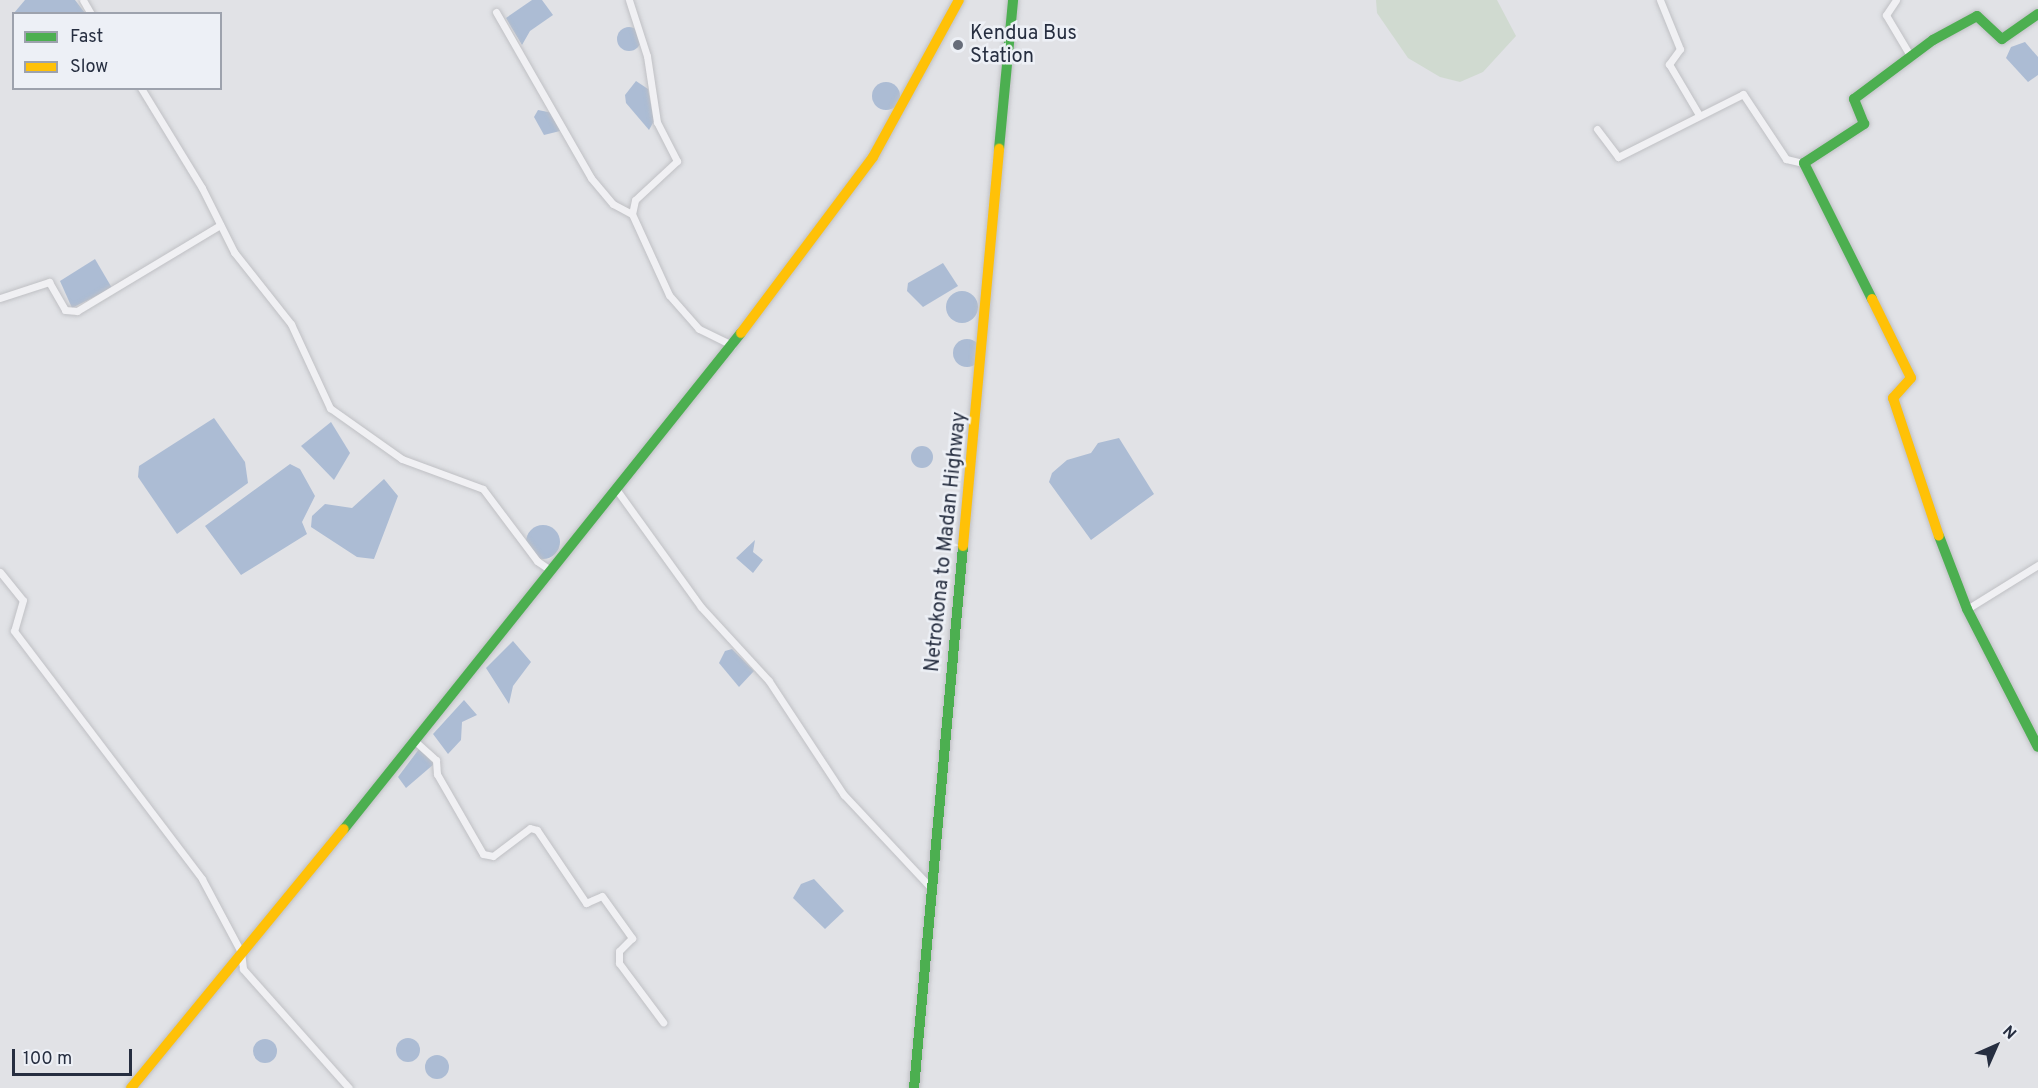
<!DOCTYPE html>
<html>
<head>
<meta charset="utf-8">
<style>
	body { margin:0 }
	#map { position:relative; width:2038px; height:1088px; overflow:hidden; background:#e1e2e6; font-family:Overpass,sans-serif }
	div>[style] { position:absolute }
	.green>* { inset:0; background:#d0dad0 }
	.water>* { inset:0; background:#acbcd4 }
	.round { border-radius:50% }
	.roads { filter:drop-shadow(0 0 2px #bfc0c4) drop-shadow(0 0 2px #bfc0c4) }
	.street>* { height:7px; margin:-3.5px; padding:0 3.5px; transform-origin:3.5px; border-radius:3.5px; background:#f0f0f3 }
	.fast>* { height:10px; margin:-5px; padding:0 5px; transform-origin:5px; border-radius:5px; background:#4caf50 }
	.slow>* { height:10px; margin:-5px; padding:0 5px; transform-origin:5px; border-radius:5px; background:#ffc107 }
	.dots>* { width:16px; height:16px; translate:-50% -50%; box-sizing:border-box; border:3px solid #edf0f6; border-radius:50% }
	span { translate:-50% -50%; white-space:nowrap; text-align:center; line-height:1.15; -webkit-text-stroke:5px #edf0f6; paint-order:stroke }
	.poi-label { font-size:20px; color:#262e40 }
	.left { translate:0 -50%; text-align:left }
	.street-label { font-size:20px; color:#262e40 }
	.legend { position:absolute; left:12px; top:12px; width:210px; height:78px; box-sizing:border-box; background:#edf0f6; border:2px solid #9da2ad; margin:0; padding:8px 10px; list-style:none; font-size:18px; color:#262e40 }
	.legend li { display:flex; align-items:center; gap:12px; height:30px }
	.legend b { width:30px; border:2px solid #9da2ad }
	.north { position:absolute; left:1966px; top:1016px; width:60px; height:60px; -webkit-text-stroke:4px #edf0f6; paint-order:stroke; rotate:45deg; font-size:16px; font-weight:700; line-height:24px; text-align:center; color:#262e40 }
	.north::after { content:''; display:block; margin:auto; width:21px; height:27px; background:#262e40; clip-path:polygon(50% 0,100% 100%,50% 72%,0 100%) }
	.scale { position:absolute; left:12px; top:1049px; width:120px; height:27px; box-sizing:border-box; border:3px solid #262e40; border-top:0; padding-left:8px; font-size:18px; line-height:21px; white-space:nowrap; color:#262e40; -webkit-text-stroke:4px #edf0f6; paint-order:stroke }
</style>
</head>
<body>
<div id="map">
	<div class="green">
		<i style="clip-path:polygon(1376px 0,1497px 0,1516px 36px,1483px 72px,1460px 82px,1440px 77px,1408px 58px,1377px 13px)"></i>
	</div>
	<div class="water">
		<i style="clip-path:polygon(25px 0,75px 0,85px 13px,14px 13px)"></i>
		<i style="clip-path:polygon(532px 0,542px 0,553px 15px,530px 31px,522px 45px,506px 18px)"></i>
		<i class="round" style="left:617px;top:27px;width:24px;height:24px"></i>
		<i style="clip-path:polygon(2025px 42px,2038px 57px,2038px 75px,2028px 82px,2006px 58px,2011px 47px)"></i>
		<i style="clip-path:polygon(636px 81px,648px 89px,654px 121px,649px 130px,626px 103px,625px 95px)"></i>
		<i class="round" style="left:872px;top:82px;width:28px;height:28px"></i>
		<i style="clip-path:polygon(538px 110px,553px 113px,564px 130px,544px 135px,534px 117px)"></i>
		<i style="clip-path:polygon(95px 259px,112px 288px,72px 308px,60px 281px)"></i>
		<i style="clip-path:polygon(943px 263px,958px 286px,923px 307px,907px 291px,908px 283px)"></i>
		<i class="round" style="left:946px;top:291px;width:32px;height:32px"></i>
		<i class="round" style="left:953px;top:339px;width:28px;height:28px"></i>
		<i style="clip-path:polygon(214px 418px,245px 462px,248px 483px,177px 534px,138px 477px,139px 466px)"></i>
		<i style="clip-path:polygon(331px 422px,350px 453px,334px 480px,301px 446px)"></i>
		<i style="clip-path:polygon(1119px 438px,1154px 494px,1091px 540px,1049px 482px,1052px 473px,1067px 460px,1091px 453px,1098px 443px)"></i>
		<i class="round" style="left:911px;top:446px;width:22px;height:22px"></i>
		<i style="clip-path:polygon(290px 464px,300px 469px,315px 496px,302px 522px,307px 534px,241px 575px,205px 526px)"></i>
		<i style="clip-path:polygon(384px 479px,398px 496px,374px 559px,357px 557px,311px 527px,312px 516px,325px 504px,352px 508px)"></i>
		<i class="round" style="left:526px;top:525px;width:34px;height:34px"></i>
		<i style="clip-path:polygon(755px 540px,753px 552px,763px 560px,753px 573px,736px 558px)"></i>
		<i style="clip-path:polygon(513px 641px,531px 662px,513px 686px,509px 704px,486px 668px)"></i>
		<i style="clip-path:polygon(732px 649px,754px 671px,739px 687px,719px 663px,725px 651px)"></i>
		<i style="clip-path:polygon(464px 700px,477px 715px,462px 722px,461px 740px,448px 754px,433px 734px)"></i>
		<i style="clip-path:polygon(419px 749px,434px 764px,406px 788px,398px 777px)"></i>
		<i style="clip-path:polygon(814px 879px,844px 911px,825px 929px,793px 898px,801px 884px)"></i>
		<i class="round" style="left:396px;top:1038px;width:24px;height:24px"></i>
		<i class="round" style="left:253px;top:1039px;width:24px;height:24px"></i>
		<i class="round" style="left:425px;top:1055px;width:24px;height:24px"></i>
	</div>
	<div class="roads">
		<div class="street">
			<i style="left:83px;top:0;width:16px;rotate:60deg"></i>
			<i style="left:629px;top:0;width:59px;rotate:72.2deg"></i>
			<i style="left:647px;top:56px;width:67px;rotate:81.4deg"></i>
			<i style="left:657px;top:122px;width:44px;rotate:62.9deg"></i>
			<i style="left:677px;top:161px;width:57px;rotate:137.1deg"></i>
			<i style="left:635px;top:200px;width:14px;rotate:102deg"></i>
			<i style="left:632px;top:214px;width:89px;rotate:65.4deg"></i>
			<i style="left:669px;top:295px;width:45px;rotate:48.6deg"></i>
			<i style="left:699px;top:329px;width:37px;rotate:26deg"></i>
			<i style="left:1660px;top:0;width:53px;rotate:67.8deg"></i>
			<i style="left:1680px;top:49px;width:19px;rotate:126deg"></i>
			<i style="left:1669px;top:64px;width:59px;rotate:59.5deg"></i>
			<i style="left:1896px;top:0;width:18px;rotate:124deg"></i>
			<i style="left:1886px;top:15px;width:49px;rotate:59.2deg"></i>
			<i style="left:496px;top:12px;width:191px;rotate:60.2deg"></i>
			<i style="left:591px;top:178px;width:34px;rotate:50deg"></i>
			<i style="left:613px;top:204px;width:21px;rotate:28deg"></i>
			<i style="left:141px;top:88px;width:117px;rotate:58.6deg"></i>
			<i style="left:202px;top:188px;width:72px;rotate:63.4deg"></i>
			<i style="left:234px;top:252px;width:92px;rotate:51.6deg"></i>
			<i style="left:291px;top:324px;width:93px;rotate:65.1deg"></i>
			<i style="left:330px;top:408px;width:88px;rotate:35.3deg"></i>
			<i style="left:402px;top:459px;width:86px;rotate:20.3deg"></i>
			<i style="left:483px;top:489px;width:90px;rotate:53.1deg"></i>
			<i style="left:537px;top:561px;width:14px;rotate:34deg"></i>
			<i style="left:1597px;top:129px;width:35px;rotate:53deg"></i>
			<i style="left:1618px;top:157px;width:140px;rotate:-26.7deg"></i>
			<i style="left:1743px;top:94px;width:78px;rotate:56.5deg"></i>
			<i style="left:1786px;top:159px;width:18px;rotate:13deg"></i>
			<i style="left:0;top:298px;width:52px;rotate:-18.1deg"></i>
			<i style="left:49px;top:282px;width:32px;rotate:60deg"></i>
			<i style="left:65px;top:310px;width:12px;rotate:5deg"></i>
			<i style="left:77px;top:311px;width:167px;rotate:-31deg"></i>
			<i style="left:616px;top:489px;width:145px;rotate:54.2deg"></i>
			<i style="left:701px;top:607px;width:100px;rotate:47.4deg"></i>
			<i style="left:769px;top:681px;width:136px;rotate:56.7deg"></i>
			<i style="left:844px;top:795px;width:130px;rotate:46.9deg"></i>
			<i style="left:0;top:572px;width:36px;rotate:51deg"></i>
			<i style="left:23px;top:600px;width:32px;rotate:106deg"></i>
			<i style="left:14px;top:631px;width:311px;rotate:52.8deg"></i>
			<i style="left:202px;top:879px;width:83px;rotate:61.9deg"></i>
			<i style="left:241px;top:952px;width:17px;rotate:83deg"></i>
			<i style="left:243px;top:969px;width:159px;rotate:48.3deg"></i>
			<i style="left:1967px;top:609px;width:84px;rotate:-31.8deg"></i>
			<i style="left:416px;top:742px;width:27px;rotate:42deg"></i>
			<i style="left:436px;top:760px;width:14px;rotate:86deg"></i>
			<i style="left:437px;top:774px;width:92px;rotate:60.1deg"></i>
			<i style="left:483px;top:854px;width:10px;rotate:11deg"></i>
			<i style="left:493px;top:856px;width:46px;rotate:-37.1deg"></i>
			<i style="left:530px;top:828px;width:7px;rotate:16deg"></i>
			<i style="left:537px;top:830px;width:88px;rotate:56.1deg"></i>
			<i style="left:586px;top:903px;width:17px;rotate:-24deg"></i>
			<i style="left:602px;top:896px;width:52px;rotate:54.5deg"></i>
			<i style="left:632px;top:938px;width:18px;rotate:135deg"></i>
			<i style="left:619px;top:951px;width:12px;rotate:90deg"></i>
			<i style="left:619px;top:963px;width:74px;rotate:53.3deg"></i>
		</div>
		<div class="fast">
			<i style="left:999px;top:149px;width:150px;rotate:-84.6deg"></i>
			<i style="left:1872px;top:299px;width:152px;rotate:-116.6deg"></i>
			<i style="left:1804px;top:163px;width:72px;rotate:-33deg"></i>
			<i style="left:1864px;top:124px;width:27px;rotate:-112deg"></i>
			<i style="left:1854px;top:99px;width:99px;rotate:-36.8deg"></i>
			<i style="left:1933px;top:40px;width:50px;rotate:-28.6deg"></i>
			<i style="left:1977px;top:16px;width:34px;rotate:43deg"></i>
			<i style="left:2002px;top:39px;width:44px;rotate:-34.8deg"></i>
			<i style="left:1939px;top:536px;width:78px;rotate:69deg"></i>
			<i style="left:1967px;top:609px;width:155px;rotate:62.8deg"></i>
			<i style="left:344px;top:829px;width:635px;rotate:-51.33deg"></i>
			<i style="left:914px;top:1088px;width:544px;rotate:-84.83deg"></i>
		</div>
		<div class="slow">
			<i style="left:1872px;top:299px;width:88px;rotate:63.7deg"></i>
			<i style="left:1911px;top:378px;width:27px;rotate:132deg"></i>
			<i style="left:1893px;top:398px;width:145px;rotate:71.6deg"></i>
			<i style="left:741px;top:333px;width:220px;rotate:-53.1deg"></i>
			<i style="left:873px;top:157px;width:179px;rotate:-61.3deg"></i>
			<i style="left:963px;top:546px;width:399px;rotate:-84.8deg"></i>
			<i style="left:131px;top:1088px;width:335px;rotate:-50.6deg"></i>
		</div>
	</div>
	<div class="dots">
		<i style="left:958px;top:45px;background:#676d7a"></i>
	</div>
	<div class="poi-label">
		<span class="left" style="left:970px;top:46px">Kendua Bus<br>Station</span>
	</div>
	<div class="street-label">
		<span style="left:947px;top:542px;rotate:-84deg">Netrokona to Madan Highway</span>
	</div>
	<ul class="legend">
	<li><b style="height:8px;background:#4caf50"></b>Fast</li>
	<li><b style="height:8px;background:#ffc107"></b>Slow</li>
	</ul>
	<div class="north">N</div>
	<div class="scale">100 m</div>
</div>
</body>
</html>
